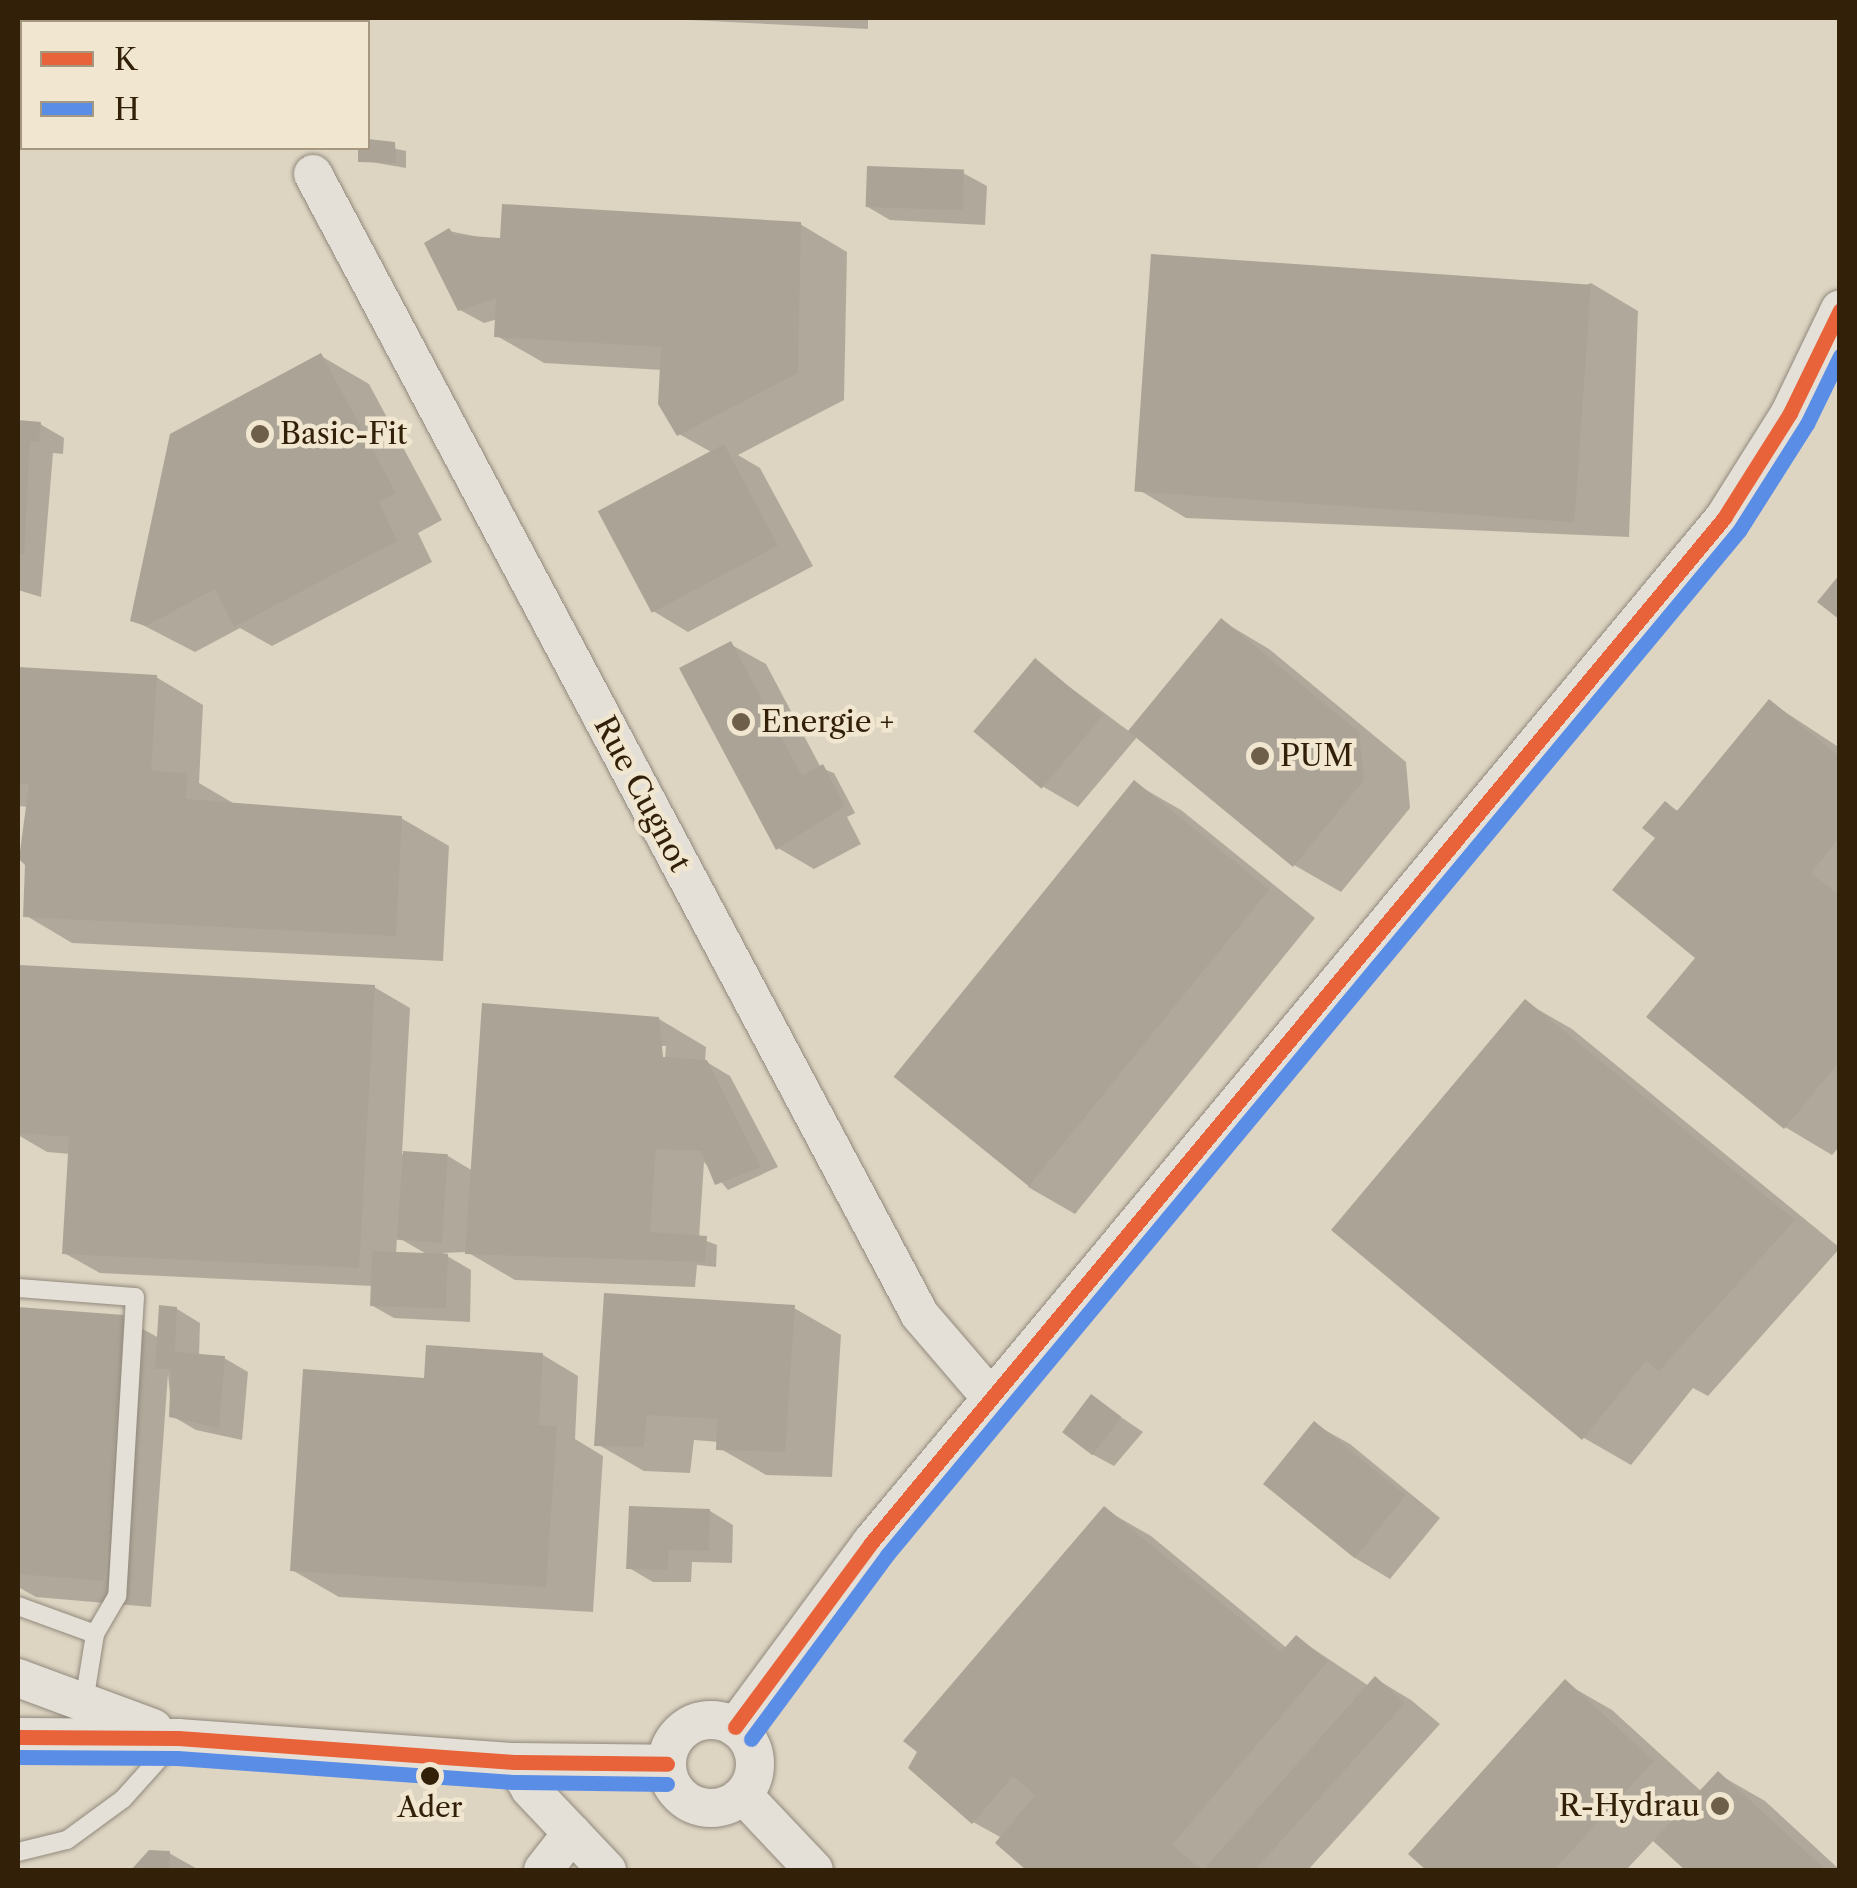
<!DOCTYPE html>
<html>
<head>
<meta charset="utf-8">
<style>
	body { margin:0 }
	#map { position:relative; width:1857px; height:1888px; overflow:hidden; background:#ddd4c2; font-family:"Libre Caslon Text",serif }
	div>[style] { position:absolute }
	.shadow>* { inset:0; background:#0003 }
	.building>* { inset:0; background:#aba496; transform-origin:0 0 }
	.roads { filter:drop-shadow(0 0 2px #91897c) drop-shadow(0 0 2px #91897c) }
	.service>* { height:18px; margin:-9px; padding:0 9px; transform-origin:9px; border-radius:9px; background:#e5e0d7 }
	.minor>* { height:38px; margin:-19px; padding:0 19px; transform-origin:19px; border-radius:19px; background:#e5e0d7 }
	.minor>.ring { margin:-19px; padding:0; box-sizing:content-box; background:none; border:38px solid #e5e0d7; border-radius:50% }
	.bus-1>* { height:15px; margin:-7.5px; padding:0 7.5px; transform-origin:7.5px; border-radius:7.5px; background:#e8633a }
	.bus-2>* { height:15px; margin:-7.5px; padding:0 7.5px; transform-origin:7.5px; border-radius:7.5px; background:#5a8de6 }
	.dots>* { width:28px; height:28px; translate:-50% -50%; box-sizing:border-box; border:5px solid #f1e6d0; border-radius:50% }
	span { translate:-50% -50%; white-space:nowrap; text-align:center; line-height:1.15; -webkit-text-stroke:9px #f1e6d0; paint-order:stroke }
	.bus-label { font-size:28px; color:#322009 }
	.poi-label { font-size:30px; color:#322009 }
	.left { translate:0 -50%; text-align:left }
	.right { translate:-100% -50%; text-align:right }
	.street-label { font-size:30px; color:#322009 }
	.frame { position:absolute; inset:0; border:20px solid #322009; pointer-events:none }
	.legend { position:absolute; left:20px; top:20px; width:350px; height:130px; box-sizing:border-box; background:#f1e6d0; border:2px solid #a59780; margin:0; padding:12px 18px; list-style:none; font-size:30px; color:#322009 }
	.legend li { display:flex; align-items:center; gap:20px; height:50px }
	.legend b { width:50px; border:2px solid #a59780 }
</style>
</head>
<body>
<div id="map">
	<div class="shadow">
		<i style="clip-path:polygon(650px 18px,868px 18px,868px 29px)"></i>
		<i style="clip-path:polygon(368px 143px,406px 151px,406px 168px,360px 160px)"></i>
		<i style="clip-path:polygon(963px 173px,987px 186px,985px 225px,890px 220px,866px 206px)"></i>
		<i style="clip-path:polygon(800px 224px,847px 252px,844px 400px,738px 455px,760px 468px,813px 566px,688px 632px,653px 611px,713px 453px,679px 434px,662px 370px,544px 363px,497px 336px,498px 319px,484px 323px,460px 310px,449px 231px,499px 241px)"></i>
		<i style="clip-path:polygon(1591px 283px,1638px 311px,1629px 537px,1186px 518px,1139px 490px)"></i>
		<i style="clip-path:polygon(321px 356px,369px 384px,442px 520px,418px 533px,432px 562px,272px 646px,240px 628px,195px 652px,133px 620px)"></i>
		<i style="clip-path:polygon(18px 423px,40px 424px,64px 438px,63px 454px,53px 453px,41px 597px,18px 590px)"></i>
		<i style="clip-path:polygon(1222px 621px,1269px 649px,1406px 762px,1410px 808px,1341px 892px,1294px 865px,1138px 736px,1078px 807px,1042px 786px,1036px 662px,1130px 732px)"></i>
		<i style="clip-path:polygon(730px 644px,766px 664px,821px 768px,834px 773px,855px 813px,847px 817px,861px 844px,814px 869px,778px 848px)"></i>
		<i style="clip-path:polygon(18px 669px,156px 677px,203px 705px,199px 783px,233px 803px,401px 818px,449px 846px,443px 961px,72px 943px,25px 915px,30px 807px,18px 806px)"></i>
		<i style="clip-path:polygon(1770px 702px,1840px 748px,1840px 1146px,1832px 1155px,1785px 1127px,1699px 958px,1658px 838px,1665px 804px,1680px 812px)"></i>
		<i style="clip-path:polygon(1134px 783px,1181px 810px,1315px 918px,1075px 1214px,1028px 1187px)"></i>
		<i style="clip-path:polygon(evenodd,22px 968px,374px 987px,410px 1008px,402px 1154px,448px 1156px,473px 1171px,659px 1019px,706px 1047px,705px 1061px,730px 1076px,778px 1167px,728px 1190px,704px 1162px,699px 1238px,717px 1245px,716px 1267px,697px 1265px,695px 1287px,515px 1280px,467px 1252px,442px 1253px,471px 1270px,470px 1322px,394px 1318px,371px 1305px,372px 1286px,100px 1273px,64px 1253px,70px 1154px,47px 1152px,18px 1135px,22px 968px,661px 1046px,666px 1046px,662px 1101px,661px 1046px,22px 968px,397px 1237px,430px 1256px,396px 1254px,397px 1237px)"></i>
		<i style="clip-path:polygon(1525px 1002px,1572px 1029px,1840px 1248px,1708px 1396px,1693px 1388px,1631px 1465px,1584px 1438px,1334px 1230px)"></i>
		<i style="clip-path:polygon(794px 1308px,841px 1335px,832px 1477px,766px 1475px,719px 1448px,719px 1442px,694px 1440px,690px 1473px,644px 1471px,597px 1444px)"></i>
		<i style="clip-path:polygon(177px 1309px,200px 1323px,199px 1356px,224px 1358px,248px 1372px,242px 1440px,196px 1430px,172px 1416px,168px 1374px,151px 1607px,36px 1597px,18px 1587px,18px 1310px,123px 1318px,159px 1338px)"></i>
		<i style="clip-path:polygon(543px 1355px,578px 1376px,575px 1439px,603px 1456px,593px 1612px,339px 1597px,292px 1570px,426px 1380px)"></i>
		<i style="clip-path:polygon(1091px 1397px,1143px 1432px,1114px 1466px,1090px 1453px)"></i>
		<i style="clip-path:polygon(1314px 1424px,1350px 1444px,1440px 1518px,1390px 1579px,1355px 1558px,1266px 1484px)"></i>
		<i style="clip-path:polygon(1104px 1509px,1151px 1536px,1288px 1649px,1297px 1638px,1369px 1686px,1376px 1679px,1411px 1700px,1440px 1724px,1308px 1870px,1030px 1870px,998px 1843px,1002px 1838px,973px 1822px)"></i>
		<i style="clip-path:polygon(710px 1511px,733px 1525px,732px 1563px,692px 1562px,691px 1582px,653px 1582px,629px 1568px)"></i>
		<i style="clip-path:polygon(1565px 1683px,1612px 1710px,1702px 1792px,1718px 1774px,1765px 1801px,1840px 1870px,1689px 1870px,1655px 1839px,1626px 1870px,1429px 1870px,1411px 1854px)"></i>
		<i style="clip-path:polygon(150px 1853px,169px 1853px,199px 1870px,134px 1870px)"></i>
	</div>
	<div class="building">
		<i style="clip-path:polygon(368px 139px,395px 142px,396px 163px,358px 162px,358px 148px,368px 148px)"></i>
		<i style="left:867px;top:166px;width:97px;height:41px;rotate:2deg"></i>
		<i style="clip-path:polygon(502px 204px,801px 222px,798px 373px,677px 436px,658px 404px,661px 347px,494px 337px,496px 298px,458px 311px,424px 243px,449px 228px,454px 235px,500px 238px)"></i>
		<i style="left:1151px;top:254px;width:441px;height:238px;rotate:4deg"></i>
		<i style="clip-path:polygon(321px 353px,396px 493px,379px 502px,397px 541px,234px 627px,215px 589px,146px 626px,130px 621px,170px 434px)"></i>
		<i style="clip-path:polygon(18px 420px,41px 422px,39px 442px,30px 441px,24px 555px,18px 554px)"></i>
		<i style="left:724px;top:444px;width:115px;height:143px;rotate:62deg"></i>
		<i style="clip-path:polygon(1840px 574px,1840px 620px,1817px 602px)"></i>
		<i style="clip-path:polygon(1221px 618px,1359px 732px,1364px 780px,1293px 867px,1128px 731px)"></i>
		<i style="clip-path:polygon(731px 641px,802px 776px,823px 764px,845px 806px,776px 850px,679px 668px)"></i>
		<i style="left:1035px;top:658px;width:89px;height:96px;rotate:40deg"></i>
		<i style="clip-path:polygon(18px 667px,157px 675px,151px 771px,187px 773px,186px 799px,402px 816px,396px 936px,23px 917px,25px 865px,19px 859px,29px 784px,18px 784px)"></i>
		<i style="clip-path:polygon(1769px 699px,1840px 757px,1840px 837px,1811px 873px,1840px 896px,1840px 1061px,1784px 1129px,1646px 1017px,1695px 958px,1612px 890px,1655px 838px,1642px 828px,1665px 801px,1677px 811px)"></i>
		<i style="left:1134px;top:780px;width:174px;height:382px;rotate:39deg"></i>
		<i style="clip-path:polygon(20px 965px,375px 985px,359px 1268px,62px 1254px,69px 1137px,18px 1133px)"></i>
		<i style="clip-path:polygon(1525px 999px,1795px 1220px,1659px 1371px,1646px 1361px,1582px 1440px,1331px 1230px)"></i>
		<i style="clip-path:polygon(482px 1003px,659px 1017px,663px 1057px,707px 1060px,761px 1167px,715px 1185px,701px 1151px,656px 1149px,650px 1232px,707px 1236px,705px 1262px,465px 1254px)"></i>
		<i style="left:403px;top:1151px;width:45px;height:89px;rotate:4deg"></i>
		<i style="left:372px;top:1251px;width:76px;height:55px;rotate:2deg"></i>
		<i style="clip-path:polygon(604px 1293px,795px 1305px,785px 1452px,716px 1450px,717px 1419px,647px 1415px,644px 1447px,594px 1446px)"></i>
		<i style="clip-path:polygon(159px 1305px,177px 1307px,175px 1352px,225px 1356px,219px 1428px,169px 1417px,171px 1369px,155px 1369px)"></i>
		<i style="clip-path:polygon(18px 1307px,124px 1315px,104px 1581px,18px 1574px)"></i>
		<i style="clip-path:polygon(426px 1345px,543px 1353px,539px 1425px,557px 1426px,546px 1587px,290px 1571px,303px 1369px,424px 1378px)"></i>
		<i style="left:1091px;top:1394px;width:38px;height:48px;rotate:37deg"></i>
		<i style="left:1314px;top:1421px;width:118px;height:81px;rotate:39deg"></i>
		<i style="clip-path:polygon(629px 1506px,710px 1509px,709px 1551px,669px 1550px,667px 1570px,626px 1569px)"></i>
		<i style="clip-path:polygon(1104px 1506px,1281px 1652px,1296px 1635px,1328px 1661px,1172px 1845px,1202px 1870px,1026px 1870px,995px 1843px,1035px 1795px,1013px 1776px,972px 1824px,908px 1768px,917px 1752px,903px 1741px)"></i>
		<i style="clip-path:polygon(1375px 1676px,1405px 1703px,1255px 1870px,1203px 1870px)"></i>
		<i style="clip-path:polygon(1565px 1679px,1654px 1761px,1554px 1870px,1426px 1870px,1408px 1854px)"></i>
		<i style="clip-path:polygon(1718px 1771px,1826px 1870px,1685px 1870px,1653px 1841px)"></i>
		<i style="clip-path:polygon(149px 1850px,170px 1851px,169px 1870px,131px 1870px)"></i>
	</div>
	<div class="roads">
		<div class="service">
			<i style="left:18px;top:1288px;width:117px;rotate:4.4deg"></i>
			<i style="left:135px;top:1297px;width:300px;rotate:93.4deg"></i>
			<i style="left:117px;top:1596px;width:44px;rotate:120.1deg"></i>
			<i style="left:95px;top:1634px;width:82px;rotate:-160deg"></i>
			<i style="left:84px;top:1702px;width:69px;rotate:-80.8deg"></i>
			<i style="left:18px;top:1852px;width:50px;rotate:-13.8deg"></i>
			<i style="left:67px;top:1840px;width:69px;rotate:-36.2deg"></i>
			<i style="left:123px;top:1799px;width:79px;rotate:-48.1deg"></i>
		</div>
		<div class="minor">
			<i style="left:313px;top:174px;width:1292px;rotate:61.99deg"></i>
			<i style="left:920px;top:1315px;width:111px;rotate:49.4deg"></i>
			<i style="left:18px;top:1678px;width:144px;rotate:20.3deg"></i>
			<i class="ring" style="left:667px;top:1720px;width:50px;height:50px"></i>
			<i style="left:735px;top:1727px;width:229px;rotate:-53.5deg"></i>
			<i style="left:871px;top:1543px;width:1334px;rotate:-50.23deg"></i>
			<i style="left:1724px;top:518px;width:124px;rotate:-57.8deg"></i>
			<i style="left:1790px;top:413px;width:115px;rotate:-64.3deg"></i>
			<i style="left:18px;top:1737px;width:160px;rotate:0.4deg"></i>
			<i style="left:178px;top:1738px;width:337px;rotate:4.1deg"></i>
			<i style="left:514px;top:1762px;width:153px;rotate:0.7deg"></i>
			<i style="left:514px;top:1762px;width:31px;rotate:59deg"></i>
			<i style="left:530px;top:1789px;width:112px;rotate:46.5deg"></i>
			<i style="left:743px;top:1795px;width:103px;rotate:46.6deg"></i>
			<i style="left:543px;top:1870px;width:47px;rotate:-51.9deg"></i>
		</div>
	</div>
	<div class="bus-1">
		<i style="left:735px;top:1727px;width:229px;rotate:-53.5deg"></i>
		<i style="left:871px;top:1543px;width:1334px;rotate:-50.23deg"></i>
		<i style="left:1724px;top:518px;width:124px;rotate:-57.8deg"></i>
		<i style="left:1790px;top:413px;width:114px;rotate:-64.1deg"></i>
		<i style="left:18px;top:1737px;width:160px;rotate:0.4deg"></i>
		<i style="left:178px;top:1738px;width:337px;rotate:4.1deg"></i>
		<i style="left:514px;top:1762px;width:153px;rotate:0.7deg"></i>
	</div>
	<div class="bus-2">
		<i style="left:751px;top:1739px;width:229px;rotate:-53.5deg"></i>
		<i style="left:887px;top:1555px;width:1332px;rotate:-50.24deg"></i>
		<i style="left:1739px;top:531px;width:127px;rotate:-57.6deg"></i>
		<i style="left:1807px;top:424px;width:76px;rotate:-64.1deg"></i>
		<i style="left:18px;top:1757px;width:159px;rotate:0.4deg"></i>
		<i style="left:177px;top:1758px;width:337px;rotate:4.1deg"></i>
		<i style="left:513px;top:1782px;width:154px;rotate:0.7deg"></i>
	</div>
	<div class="dots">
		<i style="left:260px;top:434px;background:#6e5f4a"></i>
		<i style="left:741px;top:722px;background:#6e5f4a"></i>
		<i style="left:1260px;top:756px;background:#6e5f4a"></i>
		<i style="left:430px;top:1776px;background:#322009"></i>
		<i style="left:1720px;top:1806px;background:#6e5f4a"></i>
	</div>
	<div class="bus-label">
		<span style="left:430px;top:1807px">Ader</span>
	</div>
	<div class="poi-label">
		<span class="left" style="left:280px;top:434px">Basic-Fit</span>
		<span class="left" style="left:761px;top:722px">Energie +</span>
		<span class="left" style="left:1280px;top:756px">PUM</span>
		<span class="right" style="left:1700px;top:1806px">R-Hydrau</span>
	</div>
	<div class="street-label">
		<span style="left:642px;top:794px;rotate:62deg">Rue Cugnot</span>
	</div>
	<div class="frame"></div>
	<ul class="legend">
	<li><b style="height:12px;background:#e8633a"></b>K</li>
	<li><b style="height:12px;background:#5a8de6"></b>H</li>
	</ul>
</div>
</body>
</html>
